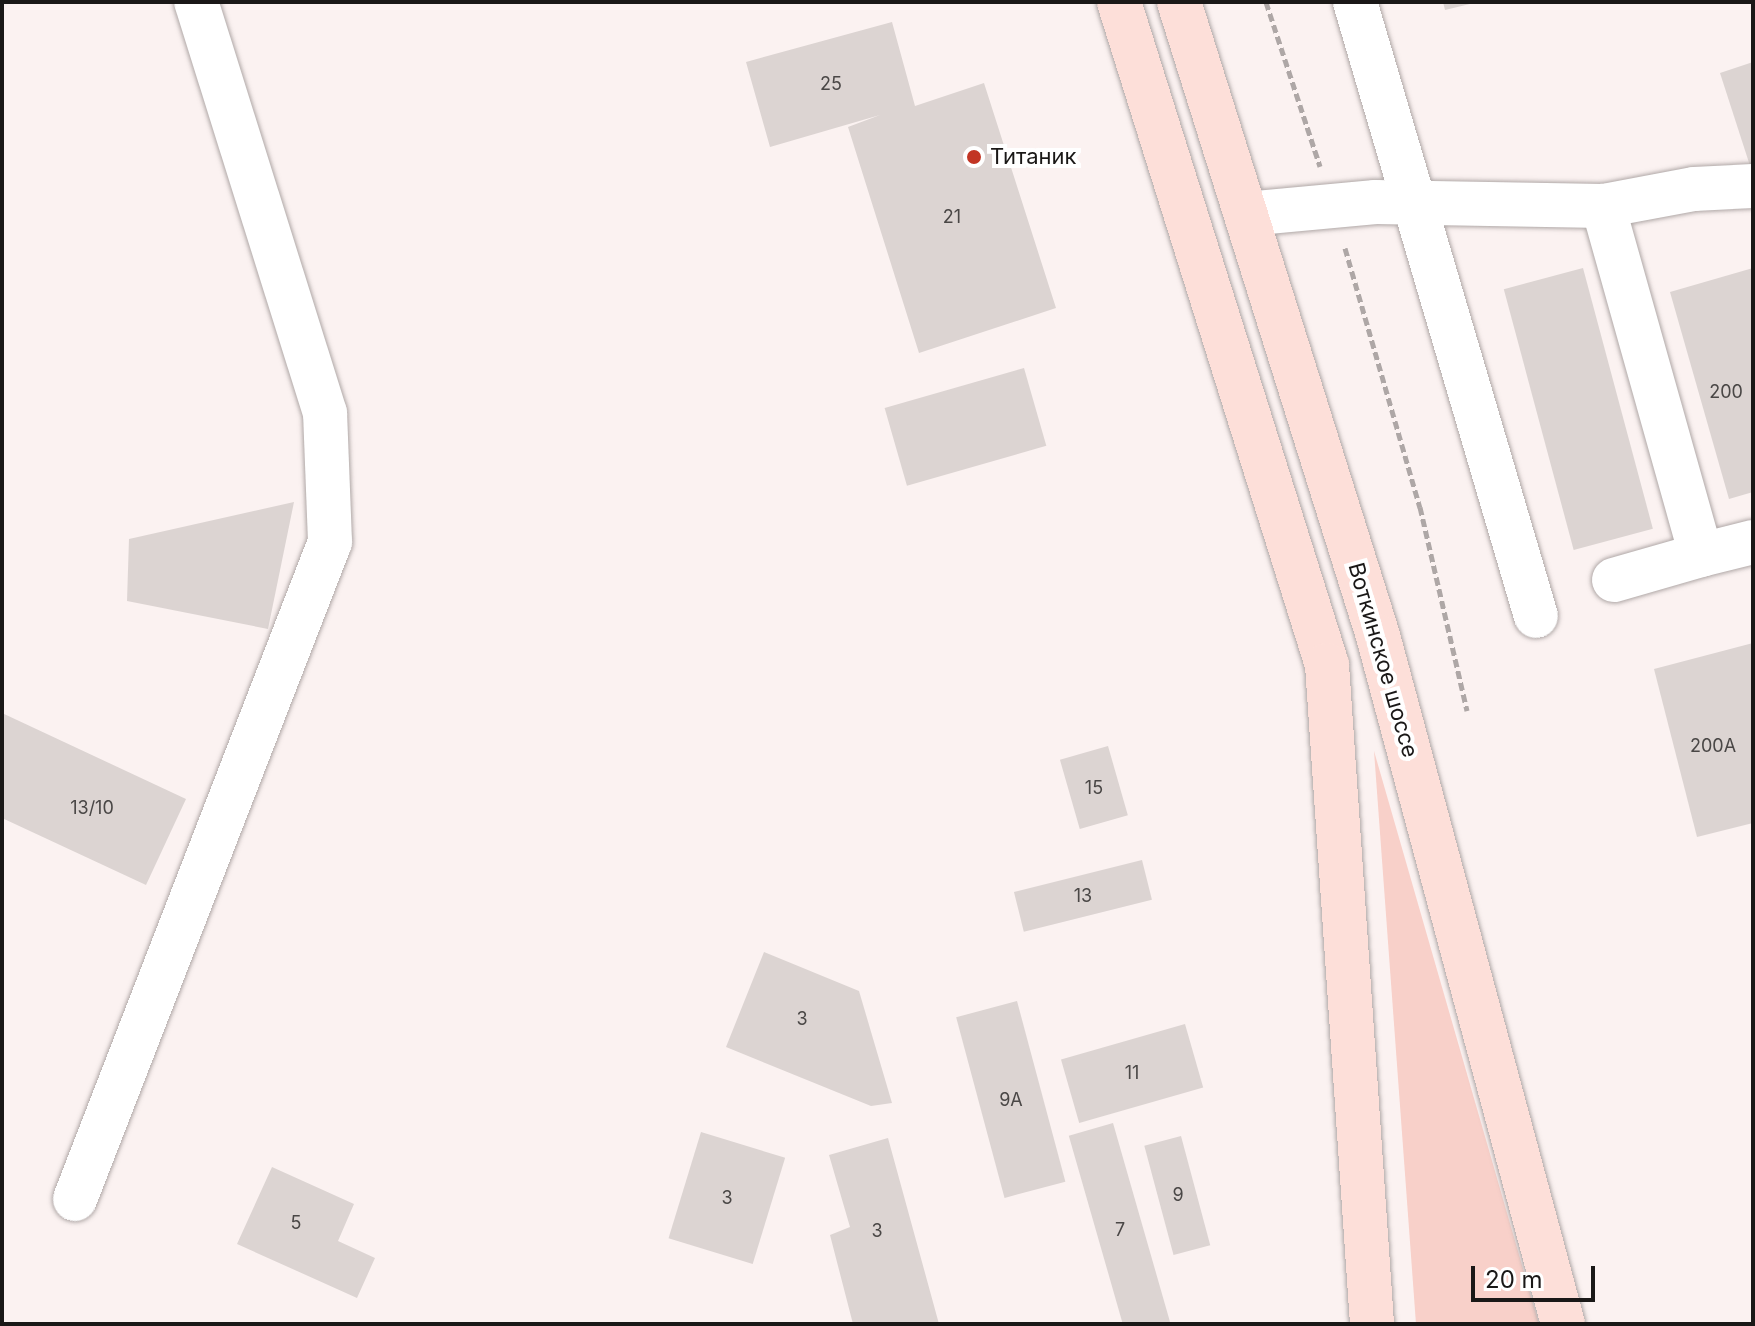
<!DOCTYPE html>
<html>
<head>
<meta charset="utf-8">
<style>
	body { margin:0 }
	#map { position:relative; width:1755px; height:1326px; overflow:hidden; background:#fbf2f1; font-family:Inter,sans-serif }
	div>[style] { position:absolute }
	.green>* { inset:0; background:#f8d0c9 }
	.building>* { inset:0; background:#dcd4d2; transform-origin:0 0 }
	.path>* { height:5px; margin-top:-2.5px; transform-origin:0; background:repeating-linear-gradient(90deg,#aea7a6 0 8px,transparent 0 12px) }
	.roads { filter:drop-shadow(0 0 2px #b0a8a7) drop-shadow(0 0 2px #b0a8a7) }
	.minor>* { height:44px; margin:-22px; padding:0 22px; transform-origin:22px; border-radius:22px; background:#fff }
	.major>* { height:44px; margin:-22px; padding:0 22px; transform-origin:22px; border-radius:22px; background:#fddfd9 }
	.dots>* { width:22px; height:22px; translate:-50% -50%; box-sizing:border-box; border:4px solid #fff; border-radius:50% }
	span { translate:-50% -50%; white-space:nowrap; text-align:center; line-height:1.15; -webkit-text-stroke:8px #fff; paint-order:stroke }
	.number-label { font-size:18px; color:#4a4746 }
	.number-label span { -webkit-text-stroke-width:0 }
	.poi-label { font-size:22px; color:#1a1817 }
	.left { translate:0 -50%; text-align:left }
	.street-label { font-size:22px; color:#1a1817 }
	.frame { position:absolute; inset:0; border:4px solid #1a1817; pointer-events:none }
	.scale { position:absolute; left:1471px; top:1266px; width:124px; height:36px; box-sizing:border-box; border:4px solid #1a1817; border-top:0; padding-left:10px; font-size:24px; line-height:28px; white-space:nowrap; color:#1a1817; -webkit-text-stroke:6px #fff; paint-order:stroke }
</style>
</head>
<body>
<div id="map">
	<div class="green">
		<i style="clip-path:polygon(1374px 751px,1539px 1324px,1416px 1324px)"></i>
	</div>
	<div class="building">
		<i style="clip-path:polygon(1443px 2px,1474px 2px,1474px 3px,1445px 10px)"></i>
		<i style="clip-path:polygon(892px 22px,915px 106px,984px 83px,1056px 308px,919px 353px,848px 127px,880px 115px,770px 147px,746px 62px)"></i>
		<i style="clip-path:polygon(1753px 62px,1753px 172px,1752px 172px,1720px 73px)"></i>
		<i style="left:1583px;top:268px;width:270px;height:82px;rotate:75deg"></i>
		<i style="clip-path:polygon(1753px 268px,1753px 492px,1729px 499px,1670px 292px)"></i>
		<i style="left:1024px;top:368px;width:81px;height:145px;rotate:74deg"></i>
		<i style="clip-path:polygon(294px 502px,268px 629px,127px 601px,129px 539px)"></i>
		<i style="clip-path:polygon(1753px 643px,1753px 823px,1697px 837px,1654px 669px)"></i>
		<i style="clip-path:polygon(2px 713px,186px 799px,146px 885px,2px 818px)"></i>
		<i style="left:1108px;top:746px;width:72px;height:50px;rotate:74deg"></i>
		<i style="left:1142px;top:860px;width:41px;height:132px;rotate:76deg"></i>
		<i style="clip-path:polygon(764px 952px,859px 991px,892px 1103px,871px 1106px,726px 1047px)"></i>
		<i style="left:1017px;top:1001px;width:187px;height:63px;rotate:75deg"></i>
		<i style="left:1185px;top:1024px;width:66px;height:129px;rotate:74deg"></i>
		<i style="left:1113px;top:1123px;width:209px;height:46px;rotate:74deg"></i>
		<i style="left:701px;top:1132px;width:88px;height:111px;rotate:17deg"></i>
		<i style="left:1181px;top:1136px;width:113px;height:38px;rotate:75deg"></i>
		<i style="clip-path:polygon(888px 1138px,939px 1324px,853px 1324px,830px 1235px,850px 1227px,829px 1155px)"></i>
		<i style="clip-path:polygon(272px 1167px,354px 1204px,338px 1241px,375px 1258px,357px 1298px,237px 1244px)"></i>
	</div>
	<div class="path">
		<i style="left:1266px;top:2px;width:173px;rotate:71.8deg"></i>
		<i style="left:1345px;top:248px;width:270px;rotate:73.9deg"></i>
		<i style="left:1420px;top:507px;width:209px;rotate:77deg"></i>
	</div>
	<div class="roads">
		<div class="minor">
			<i style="left:1355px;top:2px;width:640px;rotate:73.58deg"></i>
			<i style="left:1603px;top:206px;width:362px;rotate:74.3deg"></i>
			<i style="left:1701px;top:555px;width:54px;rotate:-14deg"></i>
			<i style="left:1246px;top:214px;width:130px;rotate:-5.3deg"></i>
			<i style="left:1375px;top:202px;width:228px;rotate:1deg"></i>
			<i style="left:1603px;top:206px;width:93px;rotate:-10.6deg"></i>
			<i style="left:1694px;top:189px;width:59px;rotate:-2.9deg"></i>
			<i style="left:1614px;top:580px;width:91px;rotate:-16deg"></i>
			<i style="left:75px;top:1199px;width:705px;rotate:-68.79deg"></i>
			<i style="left:330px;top:542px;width:129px;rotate:-92.2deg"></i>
			<i style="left:325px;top:413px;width:431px;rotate:-107.4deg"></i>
		</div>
		<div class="major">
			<i style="left:1119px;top:2px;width:695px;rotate:72.58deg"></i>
			<i style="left:1327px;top:665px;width:661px;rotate:86.09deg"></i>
			<i style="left:1179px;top:2px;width:664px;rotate:72.57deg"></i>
			<i style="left:1378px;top:636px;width:712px;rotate:74.95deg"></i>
		</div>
	</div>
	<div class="dots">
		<i style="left:974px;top:157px;background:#c23524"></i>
	</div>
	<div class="number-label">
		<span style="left:831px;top:84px">25</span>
		<span style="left:952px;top:217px">21</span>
		<span style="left:1726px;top:392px">200</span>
		<span style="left:1713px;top:746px">200А</span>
		<span style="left:1094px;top:788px">15</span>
		<span style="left:92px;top:808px">13/10</span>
		<span style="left:1083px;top:896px">13</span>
		<span style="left:802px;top:1019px">3</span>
		<span style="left:1132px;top:1073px">11</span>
		<span style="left:1011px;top:1100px">9А</span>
		<span style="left:1178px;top:1195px">9</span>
		<span style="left:727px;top:1198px">3</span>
		<span style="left:296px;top:1223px">5</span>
		<span style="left:1120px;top:1230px">7</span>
		<span style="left:877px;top:1231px">3</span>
	</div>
	<div class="poi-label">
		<span class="left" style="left:990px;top:157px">Титаник</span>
	</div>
	<div class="street-label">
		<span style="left:1383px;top:660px;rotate:74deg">Воткинское шоссе</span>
	</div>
	<div class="frame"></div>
	<div class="scale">20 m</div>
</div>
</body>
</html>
